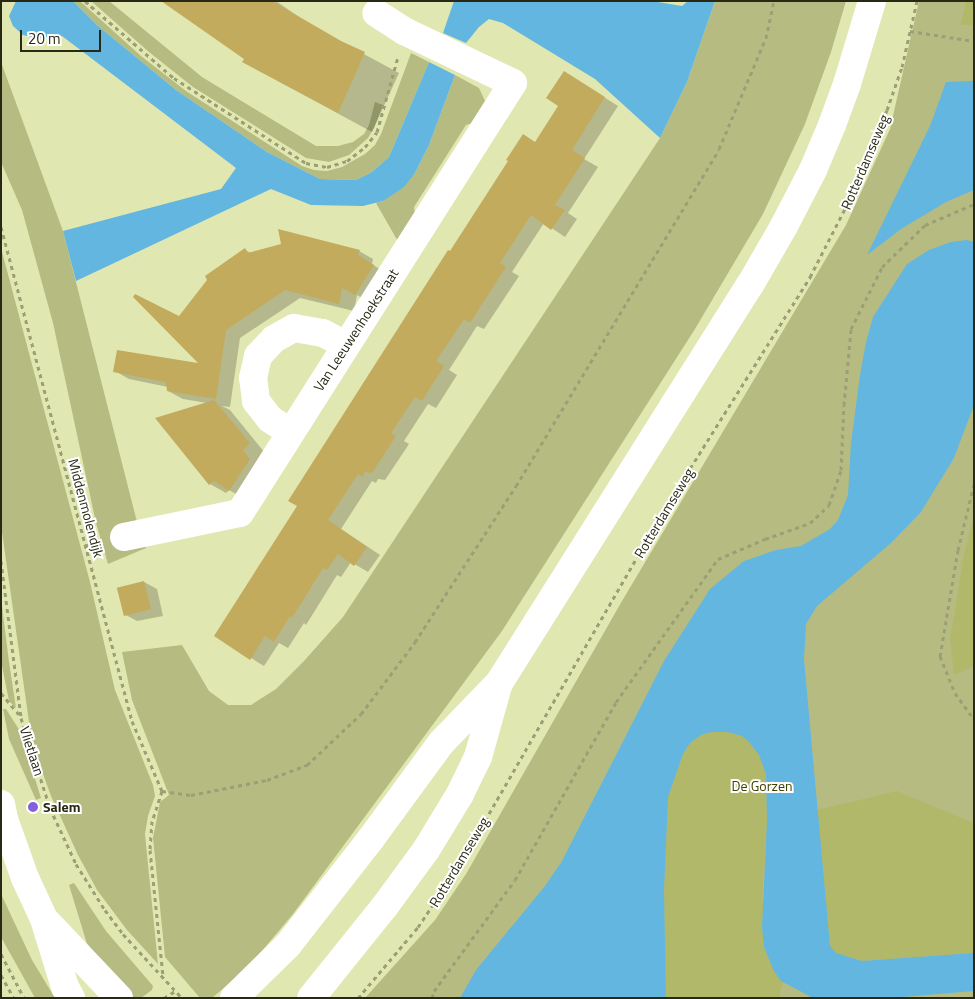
<!DOCTYPE html>
<html>
<head>
<meta charset="utf-8">
<style>
	body { margin:0 }
	#map { position:relative; width:975px; height:999px; overflow:hidden; background:#e1e7b0; font-family:"Titillium Web",sans-serif }
	div>[style] { position:absolute }
	.green>* { inset:0; background:#b6bc81 }
	.forest>* { inset:0; background:#b1b869 }
	.water>* { inset:0; background:#62b6e0 }
	.shadow>* { inset:0; background:#0003 }
	.building>* { inset:0; background:#c3ab5d; transform-origin:0 0 }
	.path>* { height:3px; margin-top:-1.5px; transform-origin:0; background:repeating-linear-gradient(90deg,#9b9f75 0 4px,transparent 0 8px) }
	.minor>* { height:28px; margin:-14px; padding:0 14px; transform-origin:14px; border-radius:14px; background:#fff }
	.major>* { height:28px; margin:-14px; padding:0 14px; transform-origin:14px; border-radius:14px; background:#fff }
	.dots>* { width:14px; height:14px; translate:-50% -50%; box-sizing:border-box; border:2px solid #fff; border-radius:50% }
	span { translate:-50% -50%; white-space:nowrap; text-align:center; line-height:1.15; -webkit-text-stroke:4px #fff; paint-order:stroke }
	.street-label { font-size:14px; color:#272914 }
	.park-label { font-size:14px; color:#3f4203 }
	.poi-label { font-size:14px; color:#272914; font-weight:700 }
	.left { translate:0 -50%; text-align:left }
	.frame { position:absolute; inset:0; border:2px solid #272914; pointer-events:none }
	.scale { position:absolute; left:20px; top:30px; width:81px; height:22px; box-sizing:border-box; border:2px solid #272914; border-top:0; padding-left:6px; font-size:15px; line-height:18px; white-space:nowrap; color:#272914; -webkit-text-stroke:4px #fff; paint-order:stroke }
</style>
</head>
<body>
<div id="map">
	<div class="green">
		<i style="clip-path:polygon(73px 1px,80px 1px,141px 56px,186px 91px,302px 166px,314px 170px,327px 171px,342px 167px,365px 154px,375px 145px,381px 134px,411px 53px,429px 62px,389px 157px,372px 172px,356px 180px,320px 179px,267px 152px,176px 90px,97px 25px)"></i>
		<i style="clip-path:polygon(91px 1px,109px 1px,202px 77px,316px 146px,338px 146px,353px 142px,364px 134px,369px 125px,375px 102px,383px 105px,374px 128px,368px 138px,349px 155px,329px 162px,306px 158px,193px 87px,149px 52px)"></i>
		<i style="clip-path:polygon(715px 1px,846px 1px,831px 52px,805px 124px,763px 214px,695px 329px,502px 631px,293px 914px,256px 958px,232px 981px,212px 998px,200px 998px,165px 957px,153px 838px,160px 802px,169px 795px,132px 700px,122px 652px,182px 645px,209px 691px,228px 705px,251px 705px,276px 689px,304px 661px,343px 617px,660px 138px,687px 82px)"></i>
		<i style="clip-path:polygon(919px 1px,974px 1px,974px 998px,365px 998px,435px 920px,466px 874px,622px 601px,846px 225px,890px 129px)"></i>
		<i style="clip-path:polygon(1px 62px,63px 231px,138px 526px,146px 548px,108px 564px,96px 523px,53px 323px,22px 210px,1px 162px)"></i>
		<i style="clip-path:polygon(455px 75px,479px 88px,485px 101px,485px 108px,479px 121px,466px 125px,414px 207px,416px 222px,400px 245px,376px 203px,383px 201px,415px 173px,429px 145px)"></i>
		<i style="clip-path:polygon(1px 248px,90px 582px,115px 690px,153px 785px,155px 796px,148px 816px,145px 834px,158px 964px,127px 930px,97px 890px,78px 855px,51px 796px,39px 763px,29px 722px,1px 525px)"></i>
		<i style="clip-path:polygon(1px 598px,9px 662px,16px 708px,9px 701px,1px 661px)"></i>
		<i style="clip-path:polygon(3px 709px,6px 709px,20px 731px,41px 798px,36px 800px,9px 739px)"></i>
		<i style="clip-path:polygon(74px 883px,106px 931px,153px 986px,152px 990px,141px 998px,134px 998px,121px 985px,87px 944px,69px 885px)"></i>
		<i style="clip-path:polygon(1px 894px,32px 960px,55px 998px,35px 998px,1px 937px)"></i>
	</div>
	<div class="forest">
		<i style="clip-path:polygon(966px 1px,974px 1px,974px 25px,961px 25px)"></i>
		<i style="clip-path:polygon(974px 517px,974px 666px,954px 675px,950px 640px,964px 554px)"></i>
		<i style="clip-path:polygon(711px 732px,728px 732px,742px 736px,749px 742px,759px 755px,766px 774px,767px 821px,762px 900px,783px 982px,779px 998px,666px 998px,664px 890px,668px 797px,683px 754px,690px 743px,701px 735px)"></i>
		<i style="clip-path:polygon(897px 791px,971px 822px,974px 826px,974px 953px,862px 961px,835px 953px,830px 946px,817px 810px)"></i>
	</div>
	<div class="water">
		<i style="clip-path:polygon(16px 1px,73px 1px,97px 25px,176px 90px,267px 152px,320px 179px,356px 180px,372px 172px,389px 157px,429px 62px,455px 75px,429px 145px,415px 173px,404px 187px,383px 201px,363px 206px,311px 205px,271px 189px,76px 281px,63px 231px,221px 189px,236px 168px,62px 36px,36px 38px,23px 35px,13px 26px,9px 16px)"></i>
		<i style="clip-path:polygon(454px 1px,652px 1px,682px 6px,688px 1px,715px 1px,687px 82px,660px 138px,595px 79px,503px 23px,489px 19px,479px 27px,466px 43px,443px 33px)"></i>
		<i style="clip-path:polygon(974px 81px,974px 190px,946px 202px,901px 229px,867px 255px,930px 126px,946px 82px)"></i>
		<i style="clip-path:polygon(967px 240px,974px 242px,974px 405px,954px 458px,921px 512px,891px 543px,817px 606px,806px 624px,804px 659px,830px 946px,836px 953px,862px 961px,974px 953px,974px 991px,891px 998px,813px 998px,781px 981px,774px 971px,764px 947px,762px 927px,767px 821px,766px 774px,759px 755px,749px 742px,742px 736px,728px 732px,711px 732px,701px 735px,690px 743px,683px 754px,668px 797px,664px 890px,666px 998px,460px 998px,476px 970px,545px 886px,562px 861px,664px 661px,710px 589px,744px 561px,776px 550px,801px 546px,830px 529px,838px 520px,848px 495px,851px 443px,860px 375px,866px 342px,873px 317px,907px 264px,929px 250px,951px 242px)"></i>
	</div>
	<div class="shadow">
		<i style="clip-path:polygon(168px 1px,276px 1px,312px 26px,399px 73px,372px 132px,278px 81px)"></i>
		<i style="clip-path:polygon(577px 80px,618px 106px,584px 159px,598px 167px,568px 213px,577px 219px,565px 237px,544px 223px,512px 272px,519px 276px,484px 329px,477px 326px,449px 370px,457px 375px,436px 408px,428px 404px,404px 441px,409px 444px,385px 480px,378px 479px,376px 483px,372px 481px,341px 529px,380px 555px,368px 572px,351px 562px,341px 577px,337px 575px,306px 625px,304px 623px,288px 648px,279px 643px,264px 666px,215px 636px,299px 506px,451px 253px,536px 143px)"></i>
		<i style="clip-path:polygon(245px 250px,251px 253px,359px 251px,373px 259px,372px 264px,387px 274px,369px 302px,357px 295px,354px 311px,300px 298px,240px 338px,230px 407px,222px 406px,230px 410px,265px 453px,245px 499px,229px 490px,226px 493px,210px 484px,207px 403px,183px 399px,168px 391px,168px 387px,129px 379px,115px 371px,202px 365px,179px 318px)"></i>
		<i style="clip-path:polygon(144px 582px,157px 589px,163px 616px,137px 621px,124px 614px)"></i>
	</div>
	<div class="building">
		<i style="clip-path:polygon(161px 1px,272px 1px,341px 41px,365px 52px,338px 113px,242px 62px,244px 59px)"></i>
		<i style="clip-path:polygon(564px 71px,605px 97px,572px 150px,585px 158px,555px 205px,565px 210px,551px 230px,531px 215px,500px 263px,506px 267px,470px 323px,464px 319px,436px 361px,444px 366px,422px 401px,415px 397px,391px 433px,396px 436px,372px 473px,365px 472px,362px 477px,358px 474px,328px 520px,367px 547px,354px 566px,338px 554px,327px 570px,323px 568px,292px 618px,290px 616px,274px 642px,265px 636px,250px 660px,214px 636px,297px 506px,288px 501px,448px 250px,450px 251px,508px 161px,506px 160px,523px 134px,535px 142px,558px 106px,546px 98px)"></i>
		<i style="clip-path:polygon(278px 229px,360px 250px,358px 255px,374px 265px,355px 295px,342px 288px,339px 304px,285px 290px,226px 330px,216px 399px,167px 391px,166px 382px,113px 372px,117px 350px,198px 363px,133px 297px,135px 294px,179px 316px,207px 280px,205px 276px,245px 248px,248px 253px,281px 244px)"></i>
		<i style="clip-path:polygon(214px 400px,250px 443px,243px 450px,250px 459px,229px 491px,214px 481px,209px 485px,155px 418px)"></i>
		<i style="left:144px;top:581px;width:29px;height:28px;rotate:76deg"></i>
	</div>
	<div class="path">
		<i style="left:85px;top:1px;width:118px;rotate:40.9deg"></i>
		<i style="left:174px;top:78px;width:157px;rotate:32.8deg"></i>
		<i style="left:306px;top:163px;width:21px;rotate:11deg"></i>
		<i style="left:327px;top:167px;width:21px;rotate:-17deg"></i>
		<i style="left:347px;top:161px;width:23px;rotate:-38deg"></i>
		<i style="left:365px;top:147px;width:19px;rotate:-51deg"></i>
		<i style="left:377px;top:132px;width:78px;rotate:-74.4deg"></i>
		<i style="left:910px;top:31px;width:65px;rotate:8.9deg"></i>
		<i style="left:1px;top:227px;width:511px;rotate:75.15deg"></i>
		<i style="left:132px;top:721px;width:76px;rotate:66.8deg"></i>
		<i style="left:974px;top:484px;width:68px;rotate:103.6deg"></i>
		<i style="left:958px;top:550px;width:108px;rotate:99.6deg"></i>
		<i style="left:940px;top:656px;width:40px;rotate:68deg"></i>
		<i style="left:955px;top:693px;width:32px;rotate:54deg"></i>
		<i style="left:84px;top:546px;width:14px;rotate:-12deg"></i>
		<i style="left:1px;top:561px;width:158px;rotate:82.7deg"></i>
		<i style="left:21px;top:718px;width:95px;rotate:72.1deg"></i>
		<i style="left:50px;top:808px;width:62px;rotate:65.1deg"></i>
		<i style="left:76px;top:864px;width:54px;rotate:57.8deg"></i>
		<i style="left:105px;top:910px;width:30px;rotate:53deg"></i>
		<i style="left:123px;top:934px;width:87px;rotate:47.3deg"></i>
		<i style="left:1px;top:693px;width:31px;rotate:50deg"></i>
		<i style="left:162px;top:791px;width:29px;rotate:8deg"></i>
		<i style="left:191px;top:795px;width:77px;rotate:-11.2deg"></i>
		<i style="left:267px;top:780px;width:43px;rotate:-20.6deg"></i>
		<i style="left:307px;top:765px;width:74px;rotate:-43.4deg"></i>
		<i style="left:361px;top:714px;width:90px;rotate:-53.1deg"></i>
		<i style="left:415px;top:642px;width:186px;rotate:-57.1deg"></i>
		<i style="left:516px;top:486px;width:393px;rotate:-58.9deg"></i>
		<i style="left:719px;top:149px;width:121px;rotate:-67.1deg"></i>
		<i style="left:766px;top:38px;width:38px;rotate:-78deg"></i>
		<i style="left:162px;top:791px;width:32px;rotate:108deg"></i>
		<i style="left:152px;top:821px;width:29px;rotate:94deg"></i>
		<i style="left:150px;top:850px;width:127px;rotate:84.1deg"></i>
		<i style="left:1px;top:954px;width:50px;rotate:62.4deg"></i>
		<i style="left:1px;top:975px;width:26px;rotate:61deg"></i>
		<i style="left:164px;top:998px;width:13px;rotate:-32deg"></i>
		<i style="left:358px;top:998px;width:93px;rotate:-49.8deg"></i>
		<i style="left:418px;top:927px;width:70px;rotate:-56.1deg"></i>
		<i style="left:457px;top:869px;width:424px;rotate:-60deg"></i>
		<i style="left:669px;top:502px;width:266px;rotate:-57.9deg"></i>
		<i style="left:810px;top:277px;width:101px;rotate:-62.9deg"></i>
		<i style="left:856px;top:187px;width:83px;rotate:-68.1deg"></i>
		<i style="left:887px;top:110px;width:46px;rotate:-70.8deg"></i>
		<i style="left:902px;top:67px;width:68px;rotate:-77.2deg"></i>
		<i style="left:432px;top:998px;width:7px;rotate:-74deg"></i>
		<i style="left:434px;top:991px;width:137px;rotate:-53.9deg"></i>
		<i style="left:515px;top:880px;width:205px;rotate:-60.4deg"></i>
		<i style="left:616px;top:702px;width:176px;rotate:-54.5deg"></i>
		<i style="left:718px;top:559px;width:51px;rotate:-23.1deg"></i>
		<i style="left:765px;top:539px;width:48px;rotate:-19.6deg"></i>
		<i style="left:810px;top:523px;width:26px;rotate:-43deg"></i>
		<i style="left:829px;top:505px;width:37px;rotate:-71deg"></i>
		<i style="left:841px;top:470px;width:65px;rotate:-87.4deg"></i>
		<i style="left:844px;top:405px;width:76px;rotate:-84.7deg"></i>
		<i style="left:851px;top:329px;width:69px;rotate:-63.4deg"></i>
		<i style="left:882px;top:267px;width:60px;rotate:-44.3deg"></i>
		<i style="left:925px;top:225px;width:53px;rotate:-23.2deg"></i>
	</div>
	<div class="minor">
		<i style="left:290px;top:432px;width:24px;rotate:-147deg"></i>
		<i style="left:270px;top:419px;width:23px;rotate:-128deg"></i>
		<i style="left:256px;top:401px;width:23px;rotate:-97deg"></i>
		<i style="left:253px;top:378px;width:23px;rotate:-77deg"></i>
		<i style="left:258px;top:356px;width:23px;rotate:-47deg"></i>
		<i style="left:274px;top:339px;width:23px;rotate:-29deg"></i>
		<i style="left:294px;top:328px;width:29px;rotate:10deg"></i>
		<i style="left:323px;top:333px;width:26px;rotate:28deg"></i>
		<i style="left:124px;top:537px;width:118px;rotate:-11.7deg"></i>
		<i style="left:240px;top:513px;width:509px;rotate:-57.59deg"></i>
		<i style="left:513px;top:83px;width:121px;rotate:-154.5deg"></i>
		<i style="left:404px;top:31px;width:33px;rotate:-147deg"></i>
		<i style="left:1px;top:804px;width:15px;rotate:79deg"></i>
		<i style="left:4px;top:819px;width:63px;rotate:70.4deg"></i>
		<i style="left:25px;top:878px;width:45px;rotate:65.1deg"></i>
		<i style="left:44px;top:919px;width:71px;rotate:72.8deg"></i>
		<i style="left:65px;top:987px;width:13px;rotate:61deg"></i>
		<i style="left:49px;top:924px;width:102px;rotate:46.6deg"></i>
	</div>
	<div class="major">
		<i style="left:234px;top:998px;width:76px;rotate:-44.5deg"></i>
		<i style="left:288px;top:945px;width:133px;rotate:-52deg"></i>
		<i style="left:370px;top:840px;width:120px;rotate:-53.8deg"></i>
		<i style="left:441px;top:743px;width:83px;rotate:-46deg"></i>
		<i style="left:499px;top:683px;width:471px;rotate:-57.8deg"></i>
		<i style="left:750px;top:285px;width:68px;rotate:-60deg"></i>
		<i style="left:784px;top:226px;width:63px;rotate:-62.6deg"></i>
		<i style="left:813px;top:170px;width:49px;rotate:-67.1deg"></i>
		<i style="left:832px;top:125px;width:44px;rotate:-69.9deg"></i>
		<i style="left:847px;top:84px;width:87px;rotate:-73.2deg"></i>
		<i style="left:311px;top:998px;width:118px;rotate:-51.2deg"></i>
		<i style="left:385px;top:906px;width:69px;rotate:-53.8deg"></i>
		<i style="left:426px;top:850px;width:66px;rotate:-58.7deg"></i>
		<i style="left:460px;top:794px;width:41px;rotate:-64.1deg"></i>
		<i style="left:478px;top:757px;width:74px;rotate:-74.3deg"></i>
	</div>
	<div class="dots">
		<i style="left:33px;top:807px;background:#8361db"></i>
	</div>
	<div class="street-label">
		<span style="left:865px;top:162px;rotate:-67deg">Rotterdamseweg</span>
		<span style="left:356px;top:330px;rotate:-57deg">Van Leeuwenhoekstraat</span>
		<span style="left:86px;top:508px;rotate:75deg">Middenmolendijk</span>
		<span style="left:664px;top:513px;rotate:-59deg">Rotterdamseweg</span>
		<span style="left:32px;top:751px;rotate:72deg">Vlietlaan</span>
		<span style="left:459px;top:862px;rotate:-59deg">Rotterdamseweg</span>
	</div>
	<div class="park-label">
		<span style="left:762px;top:786px">De Gorzen</span>
	</div>
	<div class="poi-label">
		<span class="left" style="left:43px;top:807px">Salem</span>
	</div>
	<div class="frame"></div>
	<div class="scale">20 m</div>
</div>
</body>
</html>
